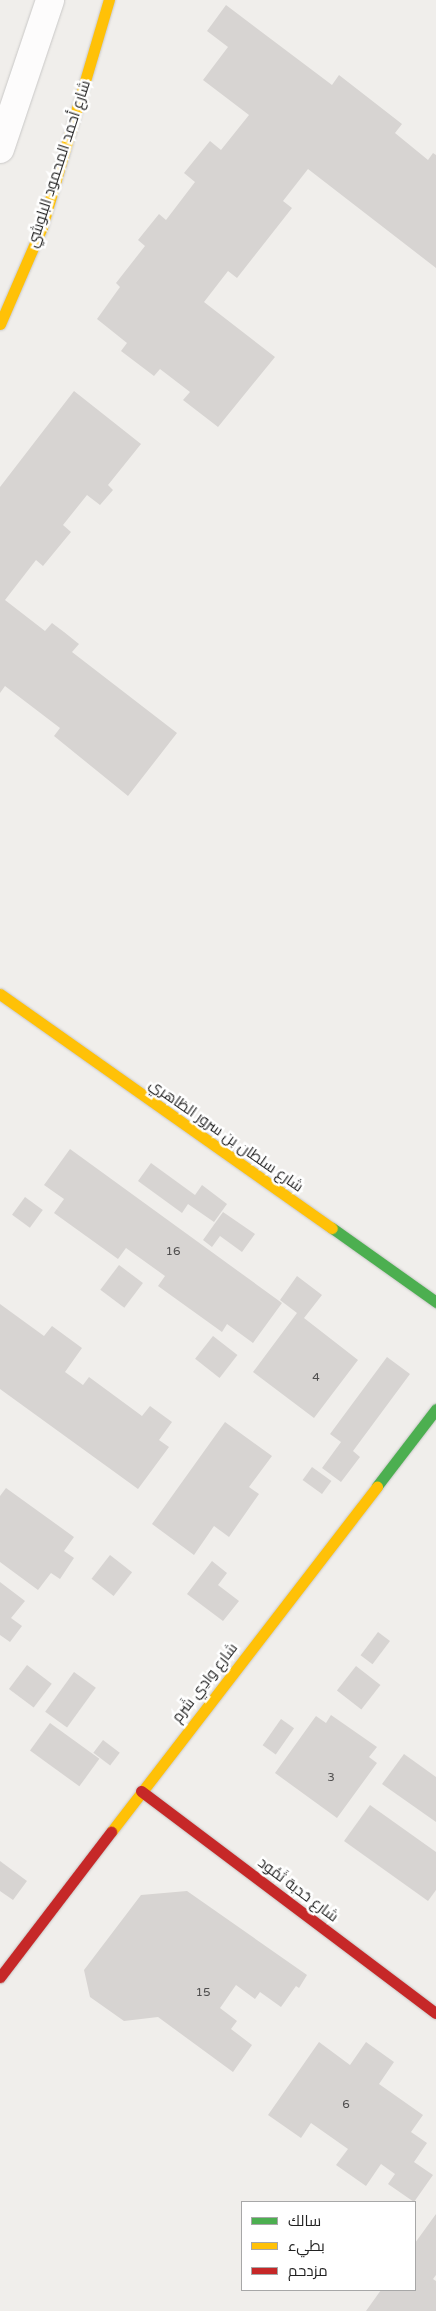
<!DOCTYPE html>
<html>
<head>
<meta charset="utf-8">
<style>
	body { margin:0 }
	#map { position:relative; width:436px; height:2311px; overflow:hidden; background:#f0eeeb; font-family:"Varela Round",Cairo,sans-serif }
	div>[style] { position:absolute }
	.building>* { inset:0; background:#d7d4d2; transform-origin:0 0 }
	.roads { filter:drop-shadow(0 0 1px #c9c8c7) drop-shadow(0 0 1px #c9c8c7) }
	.street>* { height:28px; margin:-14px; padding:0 14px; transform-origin:14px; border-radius:14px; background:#fdfcfc }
	.fast>* { height:11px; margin:-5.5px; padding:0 5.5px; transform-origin:5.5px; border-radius:5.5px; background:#4caf50 }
	.slow>* { height:11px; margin:-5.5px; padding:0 5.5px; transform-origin:5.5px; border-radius:5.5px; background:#ffc107 }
	.jam>* { height:11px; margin:-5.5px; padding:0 5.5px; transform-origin:5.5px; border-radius:5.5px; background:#c62828 }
	span { translate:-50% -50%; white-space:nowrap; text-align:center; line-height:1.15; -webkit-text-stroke:5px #fff; paint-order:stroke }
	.number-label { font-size:12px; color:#4f4e4e }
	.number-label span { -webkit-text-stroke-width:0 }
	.street-label { font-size:15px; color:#222 }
	.legend { position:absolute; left:241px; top:2201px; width:175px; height:90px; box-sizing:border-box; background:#fff; border:1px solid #a7a7a7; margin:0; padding:6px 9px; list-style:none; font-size:15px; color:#222 }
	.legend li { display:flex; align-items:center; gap:10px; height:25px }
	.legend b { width:25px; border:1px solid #a7a7a7 }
</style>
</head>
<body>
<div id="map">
	<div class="building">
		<i style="clip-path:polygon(226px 5px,332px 85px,339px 75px,402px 124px,395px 133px,428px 160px,433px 153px,436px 155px,436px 268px,308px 169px,283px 201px,292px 208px,237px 278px,228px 271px,204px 302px,275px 357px,218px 427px,183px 400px,190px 392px,160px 369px,154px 376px,121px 351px,127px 343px,97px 319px,120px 287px,116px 283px,145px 246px,138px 240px,159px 214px,166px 220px,195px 182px,184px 173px,210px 141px,221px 150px,249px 115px,203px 80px,228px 47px,207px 31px)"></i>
		<i style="clip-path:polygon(74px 391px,141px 444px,108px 485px,113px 490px,100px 505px,87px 495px,63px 525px,71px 532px,43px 566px,36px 560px,5px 600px,45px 631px,52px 623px,64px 632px,79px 644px,72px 652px,177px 733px,128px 796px,54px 736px,60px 728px,5px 686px,0 693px,0 487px)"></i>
		<i style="clip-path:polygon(70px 1149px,282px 1303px,253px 1343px,227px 1324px,222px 1332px,158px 1286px,165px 1276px,126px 1248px,118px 1259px,54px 1213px,64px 1199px,44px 1185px)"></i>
		<i style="clip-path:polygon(151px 1163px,195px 1195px,202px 1185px,227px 1204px,214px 1222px,188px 1204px,182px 1213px,138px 1181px)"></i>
		<i style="left:25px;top:1197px;width:22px;height:22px;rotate:36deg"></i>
		<i style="clip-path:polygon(223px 1212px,255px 1234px,242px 1252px,220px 1236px,212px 1247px,203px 1240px)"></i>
		<i style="left:119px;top:1265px;width:30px;height:31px;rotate:37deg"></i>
		<i style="clip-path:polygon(297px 1276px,322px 1295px,304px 1318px,358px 1360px,314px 1418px,253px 1372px,297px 1313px,280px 1300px)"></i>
		<i style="clip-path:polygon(0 1304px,44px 1336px,52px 1326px,82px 1348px,65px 1372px,83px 1385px,89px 1377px,142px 1416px,150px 1406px,172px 1422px,159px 1440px,169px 1447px,138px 1489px,0 1389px)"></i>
		<i style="left:213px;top:1336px;width:31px;height:29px;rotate:38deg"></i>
		<i style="clip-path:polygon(387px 1357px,410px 1374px,353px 1451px,360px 1457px,341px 1482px,322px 1468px,341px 1442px,330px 1434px)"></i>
		<i style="clip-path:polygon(225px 1422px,272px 1456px,249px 1487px,259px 1494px,229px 1537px,214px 1526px,194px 1555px,152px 1524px)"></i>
		<i style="left:312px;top:1467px;width:24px;height:16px;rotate:36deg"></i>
		<i style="clip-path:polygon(6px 1488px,74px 1537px,64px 1551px,74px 1558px,60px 1579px,51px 1573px,38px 1590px,0 1562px,0 1496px)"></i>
		<i style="left:110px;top:1555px;width:28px;height:30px;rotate:38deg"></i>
		<i style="clip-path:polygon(212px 1561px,227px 1573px,218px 1585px,239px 1601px,223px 1621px,187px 1594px)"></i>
		<i style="clip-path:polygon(0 1582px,25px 1601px,11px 1618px,22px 1626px,10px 1642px,0 1635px)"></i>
		<i style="left:378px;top:1632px;width:15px;height:29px;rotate:37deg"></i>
		<i style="left:27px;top:1665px;width:31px;height:30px;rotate:37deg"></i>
		<i style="left:356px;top:1666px;width:31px;height:31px;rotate:38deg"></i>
		<i style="left:74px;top:1672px;width:27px;height:49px;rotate:36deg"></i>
		<i style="clip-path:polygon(331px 1715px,377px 1747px,369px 1757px,377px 1763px,337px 1818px,275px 1773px,316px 1716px,326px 1723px)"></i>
		<i style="left:281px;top:1719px;width:16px;height:32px;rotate:35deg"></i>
		<i style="left:50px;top:1723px;width:61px;height:34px;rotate:36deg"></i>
		<i style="left:103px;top:1740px;width:21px;height:16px;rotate:37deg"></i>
		<i style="clip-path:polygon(404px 1754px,436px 1777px,436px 1822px,382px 1784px)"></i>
		<i style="clip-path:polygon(370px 1805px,436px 1852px,436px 1890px,428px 1901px,344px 1841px)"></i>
		<i style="clip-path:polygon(0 1861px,27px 1881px,13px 1900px,0 1891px)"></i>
		<i style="clip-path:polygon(187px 1891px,307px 1975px,299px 1988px,296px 1986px,281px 2007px,260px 1992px,255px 1999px,236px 1985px,220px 2008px,237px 2021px,231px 2029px,252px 2045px,233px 2072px,158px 2017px,124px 2021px,90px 1997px,84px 1970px,141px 1895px)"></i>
		<i style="clip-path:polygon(319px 2042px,350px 2065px,366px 2042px,394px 2062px,379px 2084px,423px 2115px,411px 2132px,427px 2143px,414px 2162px,433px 2175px,414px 2202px,388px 2184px,395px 2174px,381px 2164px,366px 2186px,336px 2165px,348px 2149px,311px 2123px,301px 2138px,268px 2115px)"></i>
		<i style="clip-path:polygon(436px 2214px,436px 2275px,433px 2279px,436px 2281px,436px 2311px,366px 2311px,381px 2290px,415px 2290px,415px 2243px)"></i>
	</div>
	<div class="roads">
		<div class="street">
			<i style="left:0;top:149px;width:157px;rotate:-71.4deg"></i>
		</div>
		<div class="fast">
			<i style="left:332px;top:1228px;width:128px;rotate:35.4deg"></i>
			<i style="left:377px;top:1486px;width:97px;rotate:-52.5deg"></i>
		</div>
		<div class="slow">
			<i style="left:0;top:324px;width:106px;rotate:-66.6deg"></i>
			<i style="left:42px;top:227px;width:237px;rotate:-73.6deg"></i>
			<i style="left:0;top:994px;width:406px;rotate:35.2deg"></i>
			<i style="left:111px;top:1832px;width:436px;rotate:-52.4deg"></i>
		</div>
		<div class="jam">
			<i style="left:141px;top:1791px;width:369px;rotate:37deg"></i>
			<i style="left:0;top:1977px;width:183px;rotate:-52.6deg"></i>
		</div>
	</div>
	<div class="number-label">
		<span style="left:173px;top:1252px">16</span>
		<span style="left:316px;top:1378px">4</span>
		<span style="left:331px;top:1778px">3</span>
		<span style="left:203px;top:1993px">15</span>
		<span style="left:346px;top:2105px">6</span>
	</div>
	<div class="street-label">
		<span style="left:59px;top:164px;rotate:-72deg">شارع أحمد المحمود البلوشي</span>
		<span style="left:226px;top:1136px;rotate:35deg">شارع سلطان بن سرور الظاهري</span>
		<span style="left:205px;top:1683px;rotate:-52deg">شارع وادِي شَرم</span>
		<span style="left:298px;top:1890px;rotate:37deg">شارع حَدبة ثَمُود</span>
	</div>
	<ul class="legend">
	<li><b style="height:6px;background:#4caf50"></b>سالك</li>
	<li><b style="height:6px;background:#ffc107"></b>بطيء</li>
	<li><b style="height:6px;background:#c62828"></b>مزدحم</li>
	</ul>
</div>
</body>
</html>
